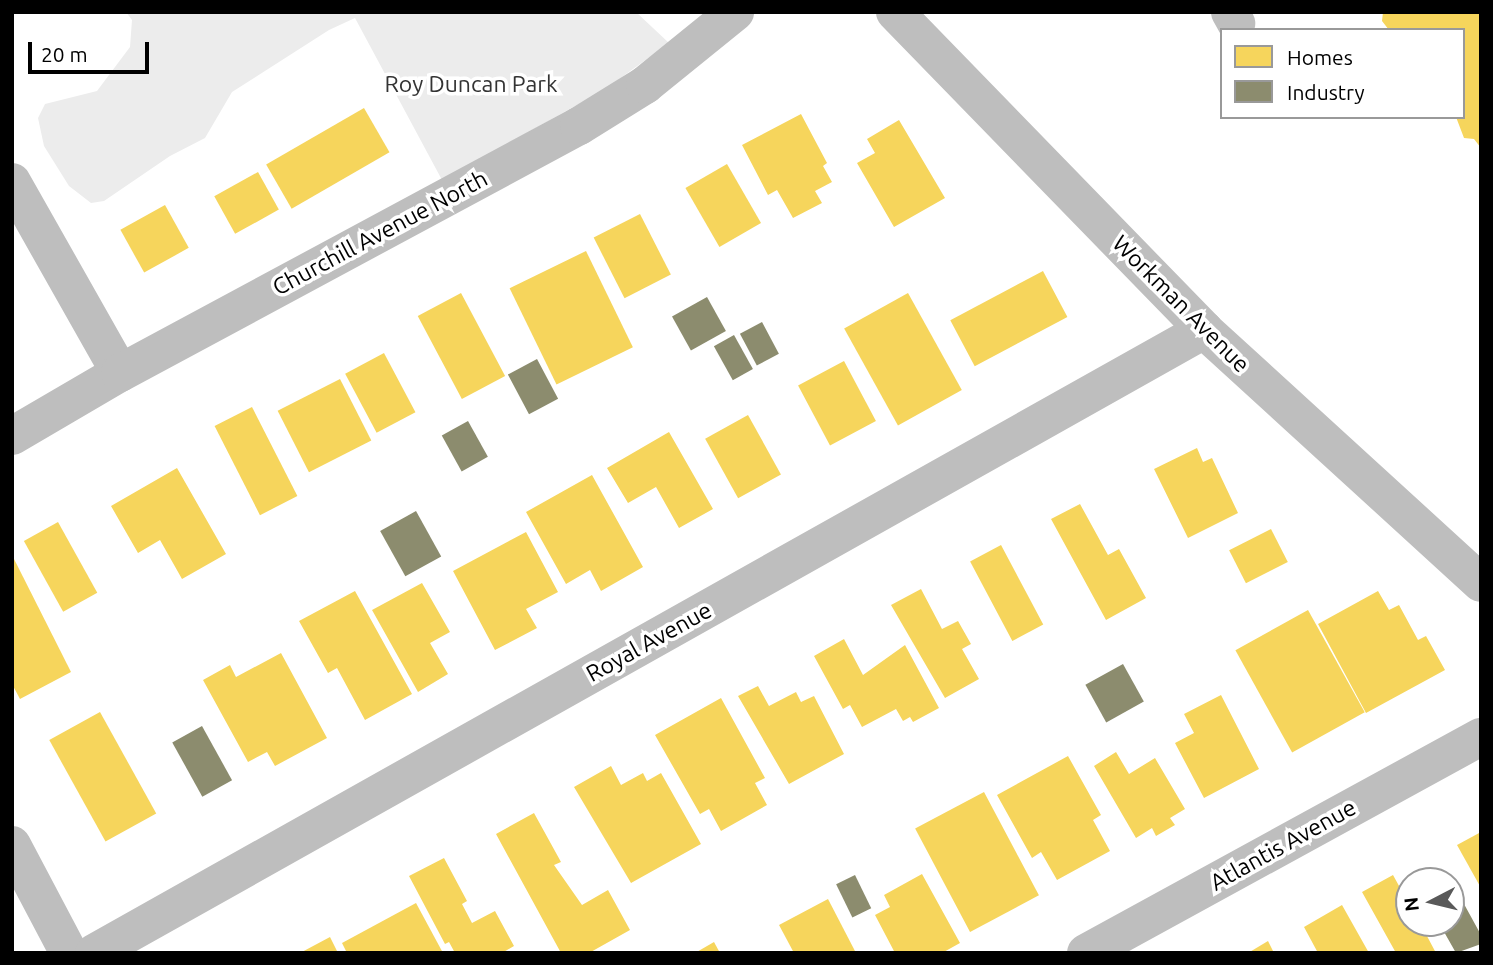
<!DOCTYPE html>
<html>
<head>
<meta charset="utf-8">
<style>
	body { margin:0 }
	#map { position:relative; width:1493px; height:965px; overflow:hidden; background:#fff; font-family:Ubuntu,sans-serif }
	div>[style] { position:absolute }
	.green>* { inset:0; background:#ececec }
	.homes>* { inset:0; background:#f6d55c; transform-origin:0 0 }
	.industry>* { inset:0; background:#8c8c6e; transform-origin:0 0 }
	.minor>* { height:38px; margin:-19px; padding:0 19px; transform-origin:19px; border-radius:19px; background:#bebebe }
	span { translate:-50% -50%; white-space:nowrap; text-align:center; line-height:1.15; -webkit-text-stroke:7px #fff; paint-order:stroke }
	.park-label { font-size:23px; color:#333 }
	.street-label { font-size:23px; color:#000 }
	.frame { position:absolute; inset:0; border:14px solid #000; pointer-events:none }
	.legend { position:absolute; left:1220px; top:28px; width:245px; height:91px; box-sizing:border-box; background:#fff; border:2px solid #999; margin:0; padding:9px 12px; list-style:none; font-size:21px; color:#000 }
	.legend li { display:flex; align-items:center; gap:14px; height:35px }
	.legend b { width:35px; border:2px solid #999 }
	.north { position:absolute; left:1395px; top:867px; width:70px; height:70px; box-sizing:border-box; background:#fff; border:2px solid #999; border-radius:50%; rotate:263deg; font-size:19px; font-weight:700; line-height:28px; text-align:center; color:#000 }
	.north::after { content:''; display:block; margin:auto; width:24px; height:32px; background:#595959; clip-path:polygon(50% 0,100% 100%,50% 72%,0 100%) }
	.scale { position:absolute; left:28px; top:42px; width:121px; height:32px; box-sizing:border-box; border:4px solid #000; border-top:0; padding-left:9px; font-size:21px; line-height:24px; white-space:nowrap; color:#000; -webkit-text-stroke:5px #fff; paint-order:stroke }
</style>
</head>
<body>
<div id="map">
	<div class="green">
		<i style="clip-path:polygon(126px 12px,636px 12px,669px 43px,604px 90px,442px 180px,355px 18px,329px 30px,232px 92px,205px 138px,170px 156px,104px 201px,91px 203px,69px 186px,44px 146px,38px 118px,45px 104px,97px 91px,130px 47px,132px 20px)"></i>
	</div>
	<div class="homes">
		<i style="clip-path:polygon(1383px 12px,1481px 12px,1481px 148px,1474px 139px,1464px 138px,1456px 117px,1463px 117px,1463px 30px,1389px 30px,1382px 21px)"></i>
		<i style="left:364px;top:108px;width:51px;height:113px;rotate:60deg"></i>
		<i style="clip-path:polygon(801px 114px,827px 163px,823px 166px,832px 182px,815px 191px,822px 203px,793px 218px,777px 190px,768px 195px,742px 145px)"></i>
		<i style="clip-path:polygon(899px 120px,945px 198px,894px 227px,857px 163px,875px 153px,867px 139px)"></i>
		<i style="left:727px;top:164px;width:68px;height:48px;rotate:60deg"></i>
		<i style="left:258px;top:172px;width:43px;height:50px;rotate:61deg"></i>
		<i style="left:165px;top:205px;width:49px;height:51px;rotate:61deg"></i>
		<i style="left:640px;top:214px;width:68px;height:52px;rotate:63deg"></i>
		<i style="left:586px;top:251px;width:107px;height:85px;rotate:64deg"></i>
		<i style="left:1043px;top:271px;width:52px;height:105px;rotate:62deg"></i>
		<i style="left:461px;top:293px;width:94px;height:49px;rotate:62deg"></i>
		<i style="left:908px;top:293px;width:111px;height:73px;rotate:61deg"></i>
		<i style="left:384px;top:353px;width:67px;height:44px;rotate:62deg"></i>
		<i style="left:844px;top:361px;width:68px;height:52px;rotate:62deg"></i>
		<i style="left:340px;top:379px;width:69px;height:70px;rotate:63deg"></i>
		<i style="left:252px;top:407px;width:100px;height:42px;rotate:63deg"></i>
		<i style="left:748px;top:415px;width:68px;height:49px;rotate:61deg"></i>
		<i style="clip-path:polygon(669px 432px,713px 509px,679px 528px,656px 487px,628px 503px,607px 468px)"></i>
		<i style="clip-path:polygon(1197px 448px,1203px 462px,1212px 458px,1238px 513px,1188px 538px,1154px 469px)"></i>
		<i style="clip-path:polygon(177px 468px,226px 554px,182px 579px,160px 540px,138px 553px,111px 506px)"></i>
		<i style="clip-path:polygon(592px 475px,643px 567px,601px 591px,590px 570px,566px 584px,526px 512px)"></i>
		<i style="clip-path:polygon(1080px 504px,1108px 555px,1119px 549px,1146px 598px,1106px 620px,1051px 519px)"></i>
		<i style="left:58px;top:522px;width:81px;height:39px;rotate:61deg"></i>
		<i style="left:1271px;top:529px;width:37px;height:47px;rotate:63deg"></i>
		<i style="clip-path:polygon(526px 532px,558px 592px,526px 609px,537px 628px,495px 650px,453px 571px)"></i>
		<i style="left:1001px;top:545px;width:90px;height:35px;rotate:62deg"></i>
		<i style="clip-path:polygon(12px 555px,71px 672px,20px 699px,12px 684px)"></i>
		<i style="clip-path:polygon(422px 583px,450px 632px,430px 643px,448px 674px,418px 692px,372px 610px)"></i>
		<i style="clip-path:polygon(921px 589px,942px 629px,958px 621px,971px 644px,962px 649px,979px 679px,945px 698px,891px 605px)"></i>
		<i style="clip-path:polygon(355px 591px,412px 694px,365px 720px,337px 668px,328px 673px,299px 621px)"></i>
		<i style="clip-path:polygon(1378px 591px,1389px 610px,1399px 605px,1418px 640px,1426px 636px,1445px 670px,1366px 713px,1318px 624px)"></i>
		<i style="left:1308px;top:610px;width:117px;height:83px;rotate:61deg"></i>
		<i style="clip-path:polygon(844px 639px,863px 675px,905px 645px,939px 708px,913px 722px,910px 717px,903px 721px,896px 709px,862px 727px,850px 705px,843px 709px,814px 656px)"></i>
		<i style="clip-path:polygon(281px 653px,327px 738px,275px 766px,267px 752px,248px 762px,203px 680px,230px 665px,236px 677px)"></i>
		<i style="clip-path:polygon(758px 686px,769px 706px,796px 692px,801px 702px,814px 696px,844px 754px,789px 784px,738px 696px)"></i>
		<i style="clip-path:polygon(1221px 695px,1259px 769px,1204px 798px,1175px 743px,1194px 733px,1184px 714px)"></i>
		<i style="clip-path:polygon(721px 698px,765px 778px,755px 783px,767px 805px,721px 831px,709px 809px,700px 814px,655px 735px)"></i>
		<i style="left:100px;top:712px;width:116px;height:58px;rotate:61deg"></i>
		<i style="clip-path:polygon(1116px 752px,1129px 774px,1155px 758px,1185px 809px,1170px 818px,1175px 825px,1156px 836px,1152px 828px,1136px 838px,1094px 766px)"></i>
		<i style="clip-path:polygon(1068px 756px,1101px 815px,1093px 820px,1110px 851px,1057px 880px,1041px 852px,1032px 858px,997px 795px)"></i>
		<i style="clip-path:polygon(611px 766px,621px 785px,643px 773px,647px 781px,661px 773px,701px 844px,631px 883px,574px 787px)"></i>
		<i style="left:984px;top:792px;width:117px;height:78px;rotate:62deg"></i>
		<i style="clip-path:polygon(534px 813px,561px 862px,554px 865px,582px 905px,608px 890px,630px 930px,589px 953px,561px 953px,496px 834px)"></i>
		<i style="clip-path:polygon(1481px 832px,1481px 888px,1457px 845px)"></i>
		<i style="clip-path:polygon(444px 858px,467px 901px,462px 904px,472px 923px,495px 911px,514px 946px,502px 953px,455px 953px,449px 942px,445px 944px,409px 876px)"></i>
		<i style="clip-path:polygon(922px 874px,960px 943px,942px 953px,895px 953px,875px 915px,890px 907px,884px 895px)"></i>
		<i style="clip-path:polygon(1393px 875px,1409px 904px,1409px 923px,1420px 923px,1436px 953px,1396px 953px,1362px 892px)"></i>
		<i style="clip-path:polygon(828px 899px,856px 953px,794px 953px,779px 925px)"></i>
		<i style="clip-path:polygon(416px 903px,443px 953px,347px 953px,342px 943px)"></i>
		<i style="clip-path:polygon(1342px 905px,1369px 953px,1318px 953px,1304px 927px)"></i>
		<i style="clip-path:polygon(330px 937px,338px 953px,300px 953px)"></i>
		<i style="clip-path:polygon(1268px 941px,1274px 953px,1248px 953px)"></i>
		<i style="clip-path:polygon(714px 942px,720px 953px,695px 953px)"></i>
	</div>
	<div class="industry">
		<i style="left:707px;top:297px;width:39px;height:40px;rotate:61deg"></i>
		<i style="left:762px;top:322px;width:36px;height:25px;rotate:62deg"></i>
		<i style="left:734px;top:335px;width:39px;height:23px;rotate:61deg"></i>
		<i style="left:537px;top:359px;width:45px;height:33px;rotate:62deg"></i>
		<i style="left:468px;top:421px;width:41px;height:30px;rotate:61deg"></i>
		<i style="left:416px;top:511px;width:52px;height:41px;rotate:61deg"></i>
		<i style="left:1123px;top:664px;width:43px;height:43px;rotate:61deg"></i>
		<i style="left:202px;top:726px;width:62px;height:34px;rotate:61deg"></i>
		<i style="left:855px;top:875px;width:37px;height:21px;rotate:64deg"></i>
		<i style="clip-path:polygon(1464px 904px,1481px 935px,1481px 944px,1456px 953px,1439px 923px,1451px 923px,1451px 911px)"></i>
	</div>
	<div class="minor">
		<i style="left:895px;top:12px;width:443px;rotate:45.8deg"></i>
		<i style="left:1204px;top:330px;width:375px;rotate:42.4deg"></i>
		<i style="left:1230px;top:12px;width:13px;rotate:61deg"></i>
		<i style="left:12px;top:182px;width:219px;rotate:60.5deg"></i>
		<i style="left:12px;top:436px;width:125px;rotate:-30.3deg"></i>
		<i style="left:120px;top:373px;width:521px;rotate:-28.29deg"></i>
		<i style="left:579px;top:126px;width:78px;rotate:-31.8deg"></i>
		<i style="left:645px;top:85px;width:116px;rotate:-39deg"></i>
		<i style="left:12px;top:845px;width:122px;rotate:62.2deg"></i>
		<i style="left:94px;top:953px;width:1273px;rotate:-29.3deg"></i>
		<i style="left:1086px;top:953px;width:450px;rotate:-28.7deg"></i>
	</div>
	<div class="park-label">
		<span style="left:471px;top:84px">Roy Duncan Park</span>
	</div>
	<div class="street-label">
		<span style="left:380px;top:233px;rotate:-28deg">Churchill Avenue North</span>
		<span style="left:1181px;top:304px;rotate:45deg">Workman Avenue</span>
		<span style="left:649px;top:642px;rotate:-29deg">Royal Avenue</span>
		<span style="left:1283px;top:845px;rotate:-29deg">Atlantis Avenue</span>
	</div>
	<div class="frame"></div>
	<ul class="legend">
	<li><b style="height:19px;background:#f6d55c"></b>Homes</li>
	<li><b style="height:19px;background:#8c8c6e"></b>Industry</li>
	</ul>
	<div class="north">N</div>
	<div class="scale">20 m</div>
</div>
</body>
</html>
